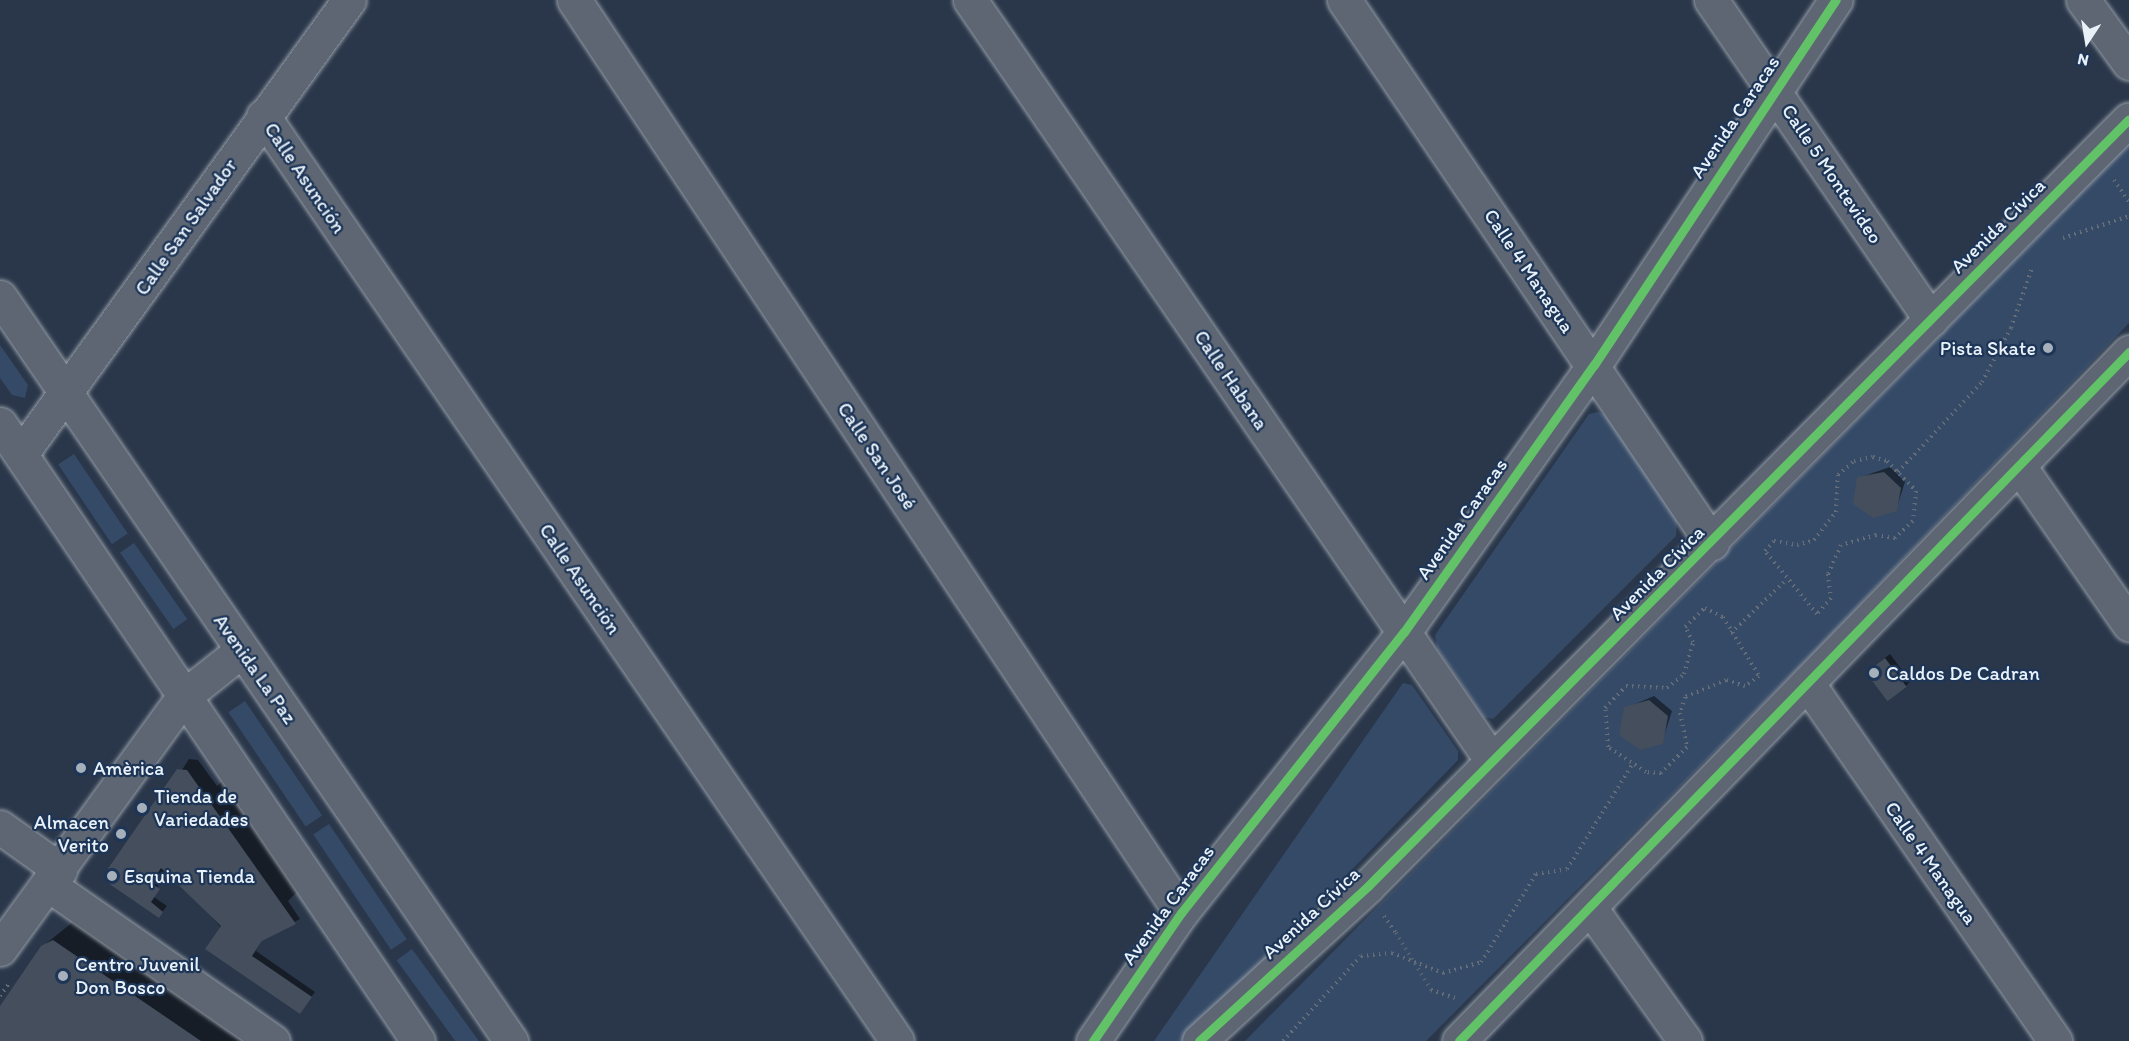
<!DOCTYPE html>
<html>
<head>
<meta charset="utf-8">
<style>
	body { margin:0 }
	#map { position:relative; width:2129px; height:1041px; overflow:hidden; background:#2a374a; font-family:Itim,sans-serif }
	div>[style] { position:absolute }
	.green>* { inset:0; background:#354a67; transform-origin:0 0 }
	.shadow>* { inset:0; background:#0007 }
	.building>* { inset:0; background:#444e5c; transform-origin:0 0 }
	.path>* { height:4px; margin-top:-2px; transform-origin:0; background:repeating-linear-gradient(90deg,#656d78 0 1.5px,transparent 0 6px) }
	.roads { filter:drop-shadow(0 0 2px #959da7) drop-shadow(0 0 2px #959da7) }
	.minor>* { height:33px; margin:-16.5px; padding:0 16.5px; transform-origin:16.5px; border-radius:16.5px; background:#5d6672 }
	.major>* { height:33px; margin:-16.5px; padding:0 16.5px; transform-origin:16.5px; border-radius:16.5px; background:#5d6672 }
	.path-bridge>* { height:4px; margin-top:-2px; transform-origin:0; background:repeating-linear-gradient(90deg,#656d78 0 1.5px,transparent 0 6px) }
	.cycleway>* { height:9px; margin:-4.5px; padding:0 4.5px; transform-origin:4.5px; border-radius:4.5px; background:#61c268 }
	.dots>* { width:16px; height:16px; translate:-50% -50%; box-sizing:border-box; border:3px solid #1d3557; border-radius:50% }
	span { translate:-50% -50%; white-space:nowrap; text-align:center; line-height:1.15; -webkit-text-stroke:4.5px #1d3557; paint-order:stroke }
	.street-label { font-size:20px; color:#e8f1f8 }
	.poi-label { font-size:20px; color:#e8f1f8 }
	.right { translate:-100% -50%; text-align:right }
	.left { translate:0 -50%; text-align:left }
	.north { position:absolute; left:2057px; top:12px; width:60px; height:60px; -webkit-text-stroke:4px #1d3557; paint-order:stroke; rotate:192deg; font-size:16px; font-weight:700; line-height:24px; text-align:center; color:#e8f1f8 }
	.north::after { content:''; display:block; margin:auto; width:21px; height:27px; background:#e8f1f8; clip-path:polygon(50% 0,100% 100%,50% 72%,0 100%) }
</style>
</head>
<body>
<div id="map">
	<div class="green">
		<i style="clip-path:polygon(2129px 144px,2129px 323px,1811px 655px,1426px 1041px,1245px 1041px)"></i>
		<i style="clip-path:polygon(0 345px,28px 385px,25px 398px,12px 395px,0 378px)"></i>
		<i style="clip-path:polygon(1598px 412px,1606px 415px,1677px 519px,1676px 536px,1493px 719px,1484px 717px,1437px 648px,1435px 635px,1589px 414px)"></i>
		<i style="left:74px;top:454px;width:96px;height:19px;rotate:56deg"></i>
		<i style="left:134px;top:543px;width:93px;height:17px;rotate:55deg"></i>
		<i style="clip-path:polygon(1403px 683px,1412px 685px,1458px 751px,1458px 760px,1186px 1041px,1154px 1041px)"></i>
		<i style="left:245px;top:701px;width:138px;height:20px;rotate:56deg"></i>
		<i style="left:329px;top:824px;width:139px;height:19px;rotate:56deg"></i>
		<i style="left:412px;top:949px;width:114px;height:19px;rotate:54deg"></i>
	</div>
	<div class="shadow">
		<i style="clip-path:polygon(1890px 467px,1905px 482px,1896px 510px,1858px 478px)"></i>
		<i style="clip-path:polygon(1890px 654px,1910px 681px,1906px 686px,1872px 668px)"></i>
		<i style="clip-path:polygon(1654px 696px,1672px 711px,1662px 742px,1626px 708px)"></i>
		<i style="clip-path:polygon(189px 759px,198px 760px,217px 786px,222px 781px,298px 891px,288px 901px,300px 919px,263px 939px,256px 951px,315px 992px,300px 1012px,165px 867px,154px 897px,167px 906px,159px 916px,110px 882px)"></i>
		<i style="clip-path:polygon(74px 921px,249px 1041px,0 1041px,0 1008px,42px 947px)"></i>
	</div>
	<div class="building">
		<i style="clip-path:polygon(1884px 472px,1901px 488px,1897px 511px,1873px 518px,1853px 504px,1857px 477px)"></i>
		<i style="left:1885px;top:658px;width:36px;height:24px;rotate:53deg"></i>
		<i style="clip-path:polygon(1649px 700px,1668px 716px,1663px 744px,1640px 750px,1619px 735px,1624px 707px)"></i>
		<i style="clip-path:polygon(177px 769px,187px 770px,296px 924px,262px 941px,252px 956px,312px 997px,300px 1014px,205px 949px,221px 926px,161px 868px,151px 883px,160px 889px,151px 902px,163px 912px,159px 918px,108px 883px,107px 870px)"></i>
		<i style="clip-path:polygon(53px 940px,201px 1041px,0 1041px,0 1006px,41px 946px)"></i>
	</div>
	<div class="path">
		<i style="left:2114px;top:180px;width:27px;rotate:56deg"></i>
		<i style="left:2063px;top:238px;width:70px;rotate:-18.4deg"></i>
		<i style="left:1873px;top:457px;width:15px;rotate:16deg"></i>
		<i style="left:1887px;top:461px;width:42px;rotate:46deg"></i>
		<i style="left:1916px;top:491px;width:30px;rotate:96deg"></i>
		<i style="left:1913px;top:521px;width:25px;rotate:137deg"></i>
		<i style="left:1895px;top:538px;width:19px;rotate:-171deg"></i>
		<i style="left:1876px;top:535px;width:36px;rotate:164deg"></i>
		<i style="left:1841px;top:545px;width:32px;rotate:114deg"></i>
		<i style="left:1828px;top:574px;width:24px;rotate:83deg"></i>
		<i style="left:1831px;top:598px;width:21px;rotate:131deg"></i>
		<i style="left:1817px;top:614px;width:82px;rotate:-129.5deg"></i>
		<i style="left:1765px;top:551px;width:13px;rotate:-48deg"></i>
		<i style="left:1774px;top:541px;width:23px;rotate:10deg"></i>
		<i style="left:1797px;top:545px;width:18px;rotate:-16deg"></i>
		<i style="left:1814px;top:540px;width:36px;rotate:-52deg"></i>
		<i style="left:1836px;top:512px;width:37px;rotate:-87deg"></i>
		<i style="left:1838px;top:475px;width:21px;rotate:-41deg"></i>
		<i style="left:1854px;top:461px;width:19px;rotate:-12deg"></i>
		<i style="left:1898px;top:472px;width:123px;rotate:-47deg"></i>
		<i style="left:1982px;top:382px;width:61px;rotate:-61.8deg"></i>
		<i style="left:2011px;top:328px;width:64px;rotate:-70.7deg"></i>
		<i style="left:1705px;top:608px;width:20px;rotate:27deg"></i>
		<i style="left:1723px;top:617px;width:69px;rotate:58.6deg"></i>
		<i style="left:1759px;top:676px;width:17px;rotate:144deg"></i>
		<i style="left:1745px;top:686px;width:20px;rotate:-162deg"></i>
		<i style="left:1726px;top:680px;width:44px;rotate:157.5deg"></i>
		<i style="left:1685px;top:697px;width:17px;rotate:107deg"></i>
		<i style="left:1680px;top:713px;width:35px;rotate:78deg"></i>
		<i style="left:1687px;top:747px;width:37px;rotate:135deg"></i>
		<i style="left:1661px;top:773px;width:15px;rotate:-176deg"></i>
		<i style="left:1646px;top:772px;width:45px;rotate:-146.7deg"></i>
		<i style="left:1608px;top:747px;width:39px;rotate:-94deg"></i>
		<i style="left:1605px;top:708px;width:30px;rotate:-46deg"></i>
		<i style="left:1626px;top:686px;width:41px;rotate:2.8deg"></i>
		<i style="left:1667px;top:688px;width:22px;rotate:-39deg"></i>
		<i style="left:1684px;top:674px;width:33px;rotate:-74deg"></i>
		<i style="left:1693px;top:642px;width:17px;rotate:-118deg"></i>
		<i style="left:1685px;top:627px;width:28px;rotate:-44deg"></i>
		<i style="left:1731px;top:633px;width:75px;rotate:-43.9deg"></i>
		<i style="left:1384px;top:916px;width:21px;rotate:55deg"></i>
		<i style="left:1431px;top:990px;width:25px;rotate:18deg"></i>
		<i style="left:0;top:996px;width:17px;rotate:-54deg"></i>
		<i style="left:1283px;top:1041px;width:115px;rotate:-47.5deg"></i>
		<i style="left:1361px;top:956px;width:31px;rotate:-6deg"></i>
		<i style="left:1392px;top:953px;width:55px;rotate:21.4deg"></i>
		<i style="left:1443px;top:973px;width:40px;rotate:-16deg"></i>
		<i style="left:1481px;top:962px;width:104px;rotate:-58deg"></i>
		<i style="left:1536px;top:874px;width:31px;rotate:-9deg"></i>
		<i style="left:1567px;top:869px;width:123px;rotate:-58deg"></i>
	</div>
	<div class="roads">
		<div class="minor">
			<i style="left:574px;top:0;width:1096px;rotate:56.38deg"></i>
			<i style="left:970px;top:0;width:923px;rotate:55.55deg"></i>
			<i style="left:1344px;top:0;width:656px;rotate:55.87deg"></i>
			<i style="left:1711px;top:0;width:388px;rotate:55.5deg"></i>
			<i style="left:2083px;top:0;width:78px;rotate:53.9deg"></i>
			<i style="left:263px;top:116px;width:1121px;rotate:55.57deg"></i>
			<i style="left:21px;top:454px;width:560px;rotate:-54.15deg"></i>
			<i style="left:2019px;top:466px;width:193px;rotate:55.2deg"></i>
			<i style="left:1808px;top:684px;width:434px;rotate:55.3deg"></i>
			<i style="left:0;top:827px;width:74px;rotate:35.6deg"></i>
			<i style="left:49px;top:885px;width:273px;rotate:34.9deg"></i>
			<i style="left:1591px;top:909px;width:162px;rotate:54.5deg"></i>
			<i style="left:0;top:949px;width:311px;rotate:-54deg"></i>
			<i style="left:183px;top:697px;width:75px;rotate:-38.5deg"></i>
			<i style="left:1093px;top:1041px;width:155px;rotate:-55.5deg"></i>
			<i style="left:1181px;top:913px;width:359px;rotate:-51.6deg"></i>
			<i style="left:1404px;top:632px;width:328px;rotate:-54.6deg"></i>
			<i style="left:1594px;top:365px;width:438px;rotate:-56.5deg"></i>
		</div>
		<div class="major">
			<i style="left:0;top:297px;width:903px;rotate:55.52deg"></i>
			<i style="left:0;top:424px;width:745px;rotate:55.88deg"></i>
			<i style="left:1199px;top:1041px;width:229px;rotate:-42.5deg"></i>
			<i style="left:1368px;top:886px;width:1080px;rotate:-45.22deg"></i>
			<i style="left:1459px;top:1041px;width:961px;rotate:-45.8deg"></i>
		</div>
	</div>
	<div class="path-bridge">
		<i style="left:1396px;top:933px;width:67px;rotate:58.4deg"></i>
	</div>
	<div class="cycleway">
		<i style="left:1093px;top:1041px;width:155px;rotate:-55.5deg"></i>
		<i style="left:1181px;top:913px;width:359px;rotate:-51.6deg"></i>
		<i style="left:1404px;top:632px;width:328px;rotate:-54.6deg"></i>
		<i style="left:1594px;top:365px;width:438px;rotate:-56.5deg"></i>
		<i style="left:1199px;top:1041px;width:229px;rotate:-42.5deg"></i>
		<i style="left:1368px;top:886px;width:1080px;rotate:-45.22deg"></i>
		<i style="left:1459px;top:1041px;width:961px;rotate:-45.8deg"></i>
	</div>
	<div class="dots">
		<i style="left:2048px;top:348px;background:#a6b0bb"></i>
		<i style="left:1874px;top:673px;background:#a6b0bb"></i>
		<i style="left:81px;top:768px;background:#a6b0bb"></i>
		<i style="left:142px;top:808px;background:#a6b0bb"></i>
		<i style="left:121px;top:834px;background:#a6b0bb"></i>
		<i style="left:112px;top:876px;background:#a6b0bb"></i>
		<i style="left:63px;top:976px;background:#a6b0bb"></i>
	</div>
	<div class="street-label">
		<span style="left:1735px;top:117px;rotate:-56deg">Avenida Caracas</span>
		<span style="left:1832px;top:174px;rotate:56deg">Calle 5 Montevideo</span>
		<span style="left:305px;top:178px;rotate:56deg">Calle Asunción</span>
		<span style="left:1998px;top:226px;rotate:-45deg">Avenida Cívica</span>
		<span style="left:186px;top:227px;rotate:-55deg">Calle San Salvador</span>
		<span style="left:1529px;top:271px;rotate:56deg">Calle 4 Managua</span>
		<span style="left:1231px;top:380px;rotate:56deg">Calle Habana</span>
		<span style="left:877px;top:456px;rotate:56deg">Calle San José</span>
		<span style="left:1462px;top:519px;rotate:-55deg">Avenida Caracas</span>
		<span style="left:1657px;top:573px;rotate:-45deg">Avenida Cívica</span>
		<span style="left:580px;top:579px;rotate:56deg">Calle Asunción</span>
		<span style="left:255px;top:669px;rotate:55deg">Avenida La Paz</span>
		<span style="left:1931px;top:863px;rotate:55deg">Calle 4 Managua</span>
		<span style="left:1168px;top:905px;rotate:-54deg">Avenida Caracas</span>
		<span style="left:1311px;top:913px;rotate:-43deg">Avenida Cívica</span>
	</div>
	<div class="poi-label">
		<span class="right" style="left:2036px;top:348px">Pista Skate</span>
		<span class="left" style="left:1886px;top:673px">Caldos De Cadran</span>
		<span class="left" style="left:93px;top:768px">Amèrica</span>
		<span class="left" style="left:154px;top:808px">Tienda de<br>Variedades</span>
		<span class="right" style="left:109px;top:834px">Almacen<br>Verito</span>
		<span class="left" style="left:124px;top:876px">Esquina Tienda</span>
		<span class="left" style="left:75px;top:976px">Centro Juvenil<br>Don Bosco</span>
	</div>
	<div class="north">N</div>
</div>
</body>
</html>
